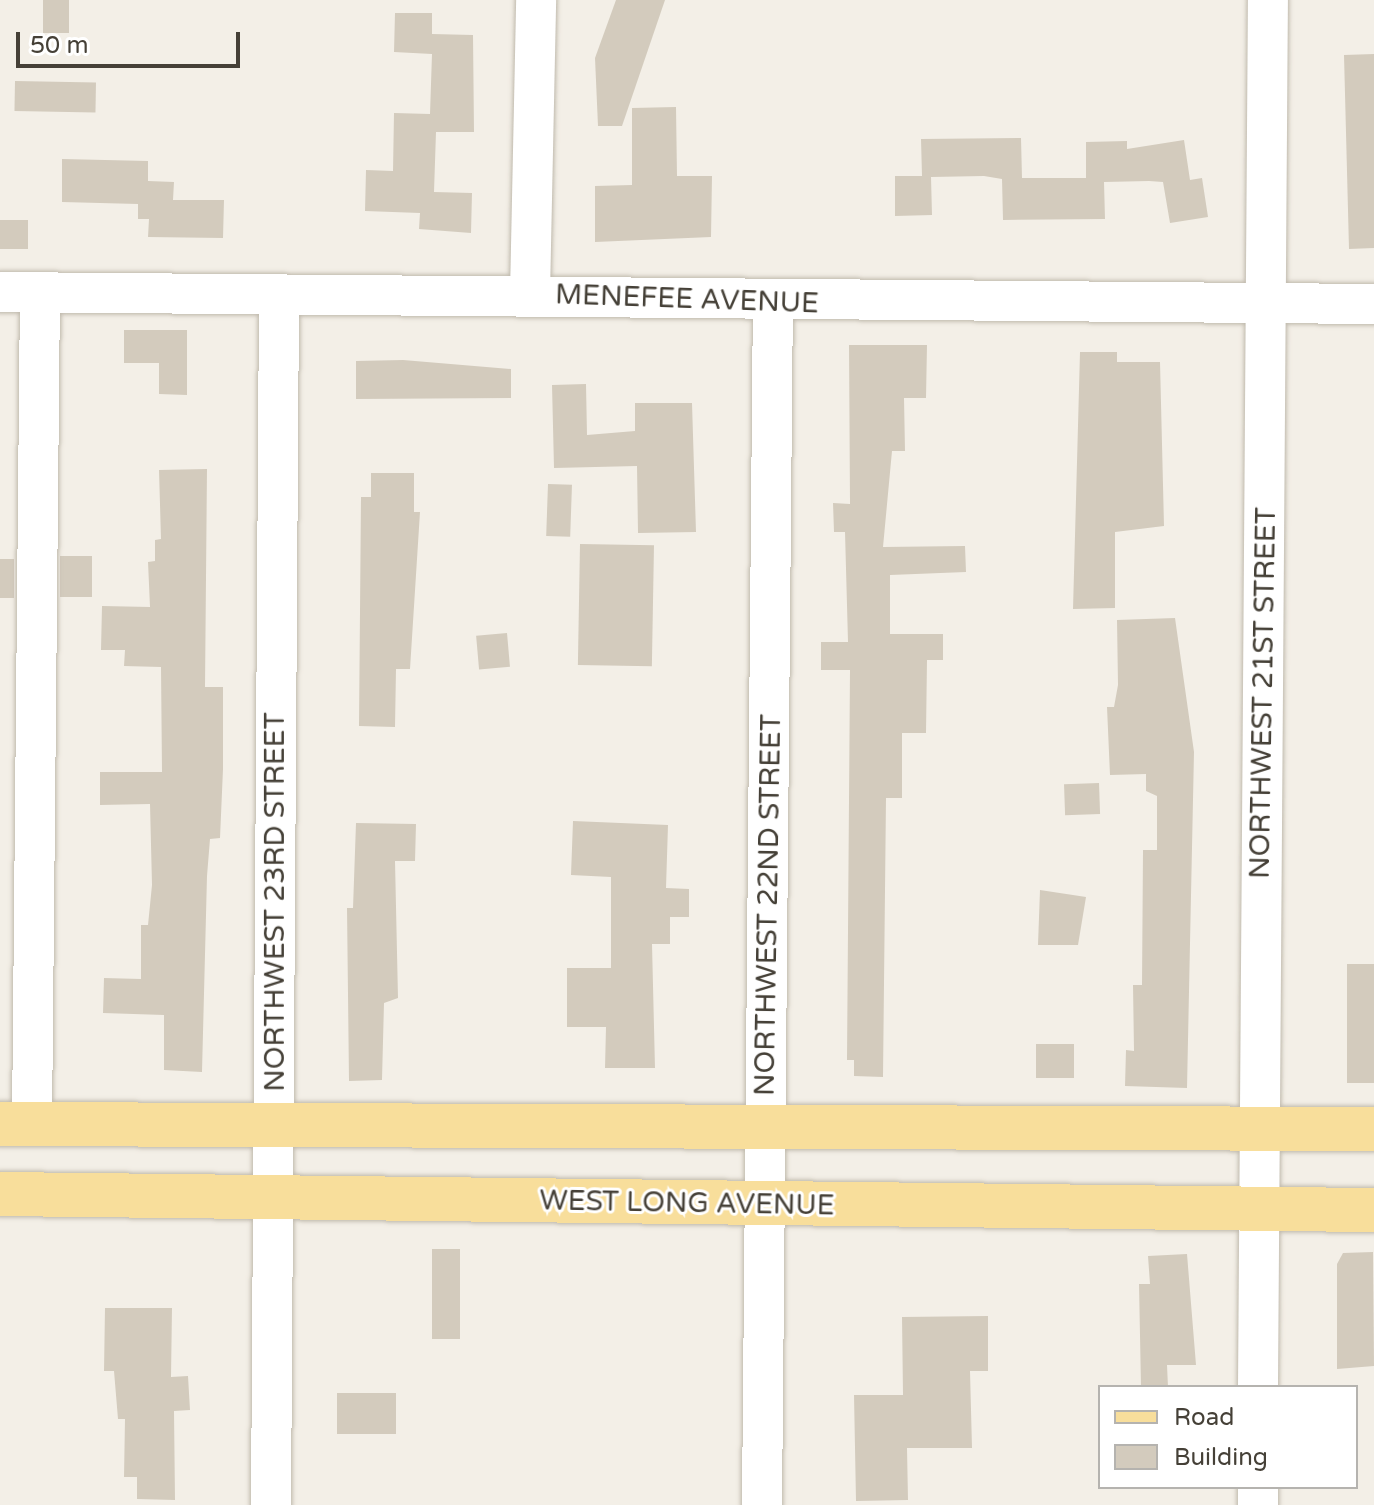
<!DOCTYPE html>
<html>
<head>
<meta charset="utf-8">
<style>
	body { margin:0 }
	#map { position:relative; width:1374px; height:1505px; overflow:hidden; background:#f3efe7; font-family:"Varela Round",sans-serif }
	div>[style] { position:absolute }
	.building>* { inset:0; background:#d3cbbd; transform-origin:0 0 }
	.roads { filter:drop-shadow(0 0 2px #c0baad) drop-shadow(0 0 2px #c0baad) }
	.minor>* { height:40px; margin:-20px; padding:0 20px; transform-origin:20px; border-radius:20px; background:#fff }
	.major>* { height:44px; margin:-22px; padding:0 22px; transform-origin:22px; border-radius:22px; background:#f8de9b }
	span { translate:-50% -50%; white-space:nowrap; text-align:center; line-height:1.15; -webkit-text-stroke:6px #fff; paint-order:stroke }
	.street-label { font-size:28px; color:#454037 }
	.legend { position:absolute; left:1098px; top:1385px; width:260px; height:104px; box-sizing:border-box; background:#fff; border:2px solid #b5b3af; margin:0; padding:10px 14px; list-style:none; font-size:24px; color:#454037 }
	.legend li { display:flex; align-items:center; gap:16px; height:40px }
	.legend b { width:40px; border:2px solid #b5b3af }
	.scale { position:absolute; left:16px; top:32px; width:224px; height:36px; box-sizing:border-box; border:4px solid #454037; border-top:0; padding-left:10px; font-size:24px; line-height:28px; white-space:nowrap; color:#454037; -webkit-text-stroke:6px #fff; paint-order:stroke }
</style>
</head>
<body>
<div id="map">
	<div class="building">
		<i style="left:43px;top:0;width:26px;height:33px"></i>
		<i style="clip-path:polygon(616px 0,665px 0,622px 126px,598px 126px,595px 58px)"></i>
		<i style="clip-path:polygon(395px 13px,432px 13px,432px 34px,473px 35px,474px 132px,436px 132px,434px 192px,472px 193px,471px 233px,419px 229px,420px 213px,365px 211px,366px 170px,393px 171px,394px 113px,430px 114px,432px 54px,394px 52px)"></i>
		<i style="clip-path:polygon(1374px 54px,1374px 248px,1349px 249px,1344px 55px)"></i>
		<i style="left:15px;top:81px;width:81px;height:30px;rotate:1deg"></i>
		<i style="clip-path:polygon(676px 107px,677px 176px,712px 176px,711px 237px,595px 242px,595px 186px,632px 185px,632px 108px)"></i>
		<i style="clip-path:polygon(1021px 138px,1022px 178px,1086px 178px,1086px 142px,1127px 141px,1127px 149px,1184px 140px,1190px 180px,1202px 178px,1208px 217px,1170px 223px,1163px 182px,1149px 181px,1104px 182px,1105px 219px,1003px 220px,1002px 179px,984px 176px,931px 177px,932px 215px,895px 216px,895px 176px,922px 176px,921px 139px)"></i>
		<i style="clip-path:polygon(62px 159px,148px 161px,148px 181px,174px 182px,173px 200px,224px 200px,223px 238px,148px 237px,149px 219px,138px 219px,138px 204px,62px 202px)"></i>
		<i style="left:0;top:220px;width:28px;height:29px"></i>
		<i style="clip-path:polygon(124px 330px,187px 330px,187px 395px,159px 394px,159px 363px,124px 363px)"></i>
		<i style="clip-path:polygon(849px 345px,927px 345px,926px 398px,904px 398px,905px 451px,892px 451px,883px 547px,965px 546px,966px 572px,890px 575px,890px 634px,943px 634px,943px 660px,927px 660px,926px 733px,902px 733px,902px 798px,886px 798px,883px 1077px,854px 1076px,854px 1060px,847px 1060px,850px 670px,821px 670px,821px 642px,848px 642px,845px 532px,834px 532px,833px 503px,850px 504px)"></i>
		<i style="clip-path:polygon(1080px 352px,1117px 352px,1117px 362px,1160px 362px,1164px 526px,1115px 532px,1115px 608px,1073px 609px)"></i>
		<i style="clip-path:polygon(403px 360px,511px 369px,511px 398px,356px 399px,356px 361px)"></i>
		<i style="clip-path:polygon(586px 384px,587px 435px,635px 431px,635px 403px,692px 403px,696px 532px,638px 533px,637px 466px,554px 468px,552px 385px)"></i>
		<i style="clip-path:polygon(207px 469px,205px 687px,223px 687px,223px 769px,220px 838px,210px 839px,207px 876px,202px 1072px,164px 1070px,164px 1015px,103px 1013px,104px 978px,141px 979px,141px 925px,148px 925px,152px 885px,150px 804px,100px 805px,100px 772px,162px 772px,161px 667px,124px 666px,125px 650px,101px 650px,102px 606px,150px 607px,148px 562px,155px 561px,155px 540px,161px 539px,159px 470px)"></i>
		<i style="clip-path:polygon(371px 473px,414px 473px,414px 512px,420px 512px,410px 669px,396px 669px,395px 727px,359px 726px,361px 497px,371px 497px)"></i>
		<i style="left:548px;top:484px;width:24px;height:52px;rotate:2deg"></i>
		<i style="left:580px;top:544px;width:74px;height:121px;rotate:1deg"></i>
		<i style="left:92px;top:556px;width:41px;height:32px;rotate:90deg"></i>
		<i style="left:14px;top:559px;width:39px;height:14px;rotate:90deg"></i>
		<i style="clip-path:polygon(1175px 618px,1194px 752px,1187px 1088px,1125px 1086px,1126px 1050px,1134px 1051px,1133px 985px,1142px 985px,1143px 850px,1157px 850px,1157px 796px,1146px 791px,1146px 774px,1110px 775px,1107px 707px,1114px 707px,1118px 685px,1117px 620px)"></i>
		<i style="left:507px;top:633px;width:34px;height:31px;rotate:85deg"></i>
		<i style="left:1099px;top:783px;width:31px;height:35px;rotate:88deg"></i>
		<i style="clip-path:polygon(573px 821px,668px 825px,666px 888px,689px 889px,689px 917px,670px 917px,670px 944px,652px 944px,655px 1068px,605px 1068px,606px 1027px,567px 1027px,567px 968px,611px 968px,611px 877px,571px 875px)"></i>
		<i style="clip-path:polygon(356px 823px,416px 824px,415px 861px,395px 861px,398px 998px,384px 1003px,382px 1080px,349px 1081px,347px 908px,353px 908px)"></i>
		<i style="clip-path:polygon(1040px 890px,1086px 897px,1078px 945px,1038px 945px)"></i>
		<i style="left:1347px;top:964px;width:27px;height:119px"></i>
		<i style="left:1036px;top:1044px;width:38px;height:34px"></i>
		<i style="left:432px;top:1249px;width:28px;height:90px"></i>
		<i style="clip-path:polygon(1373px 1252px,1374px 1366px,1337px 1369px,1337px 1264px,1343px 1253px)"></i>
		<i style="clip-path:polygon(1187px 1254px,1196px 1365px,1167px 1365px,1168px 1387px,1141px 1387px,1139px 1284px,1150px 1284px,1148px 1256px)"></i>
		<i style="clip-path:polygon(105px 1308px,172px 1308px,171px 1377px,188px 1376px,190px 1410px,174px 1411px,175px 1500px,137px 1499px,137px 1477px,124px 1477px,125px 1419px,118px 1419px,114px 1371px,104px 1371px)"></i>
		<i style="clip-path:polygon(988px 1316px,988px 1371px,970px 1371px,972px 1448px,907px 1448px,908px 1500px,856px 1501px,854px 1395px,903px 1395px,902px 1317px)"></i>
		<i style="left:337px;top:1393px;width:59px;height:41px"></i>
	</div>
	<div class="roads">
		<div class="minor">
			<i style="left:0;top:292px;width:1374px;rotate:0.5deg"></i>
			<i style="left:530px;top:294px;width:294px;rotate:-88.8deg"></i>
			<i style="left:32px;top:1124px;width:831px;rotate:-89.45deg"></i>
			<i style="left:1258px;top:1387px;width:1387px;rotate:-89.59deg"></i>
			<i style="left:271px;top:1505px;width:1206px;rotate:-89.62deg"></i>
			<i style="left:762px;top:1505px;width:1201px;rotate:-89.48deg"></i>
			<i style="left:1258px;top:1505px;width:18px;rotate:-90deg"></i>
		</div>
		<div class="major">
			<i style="left:0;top:1124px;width:1374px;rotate:0.21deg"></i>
			<i style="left:0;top:1194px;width:1374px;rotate:0.67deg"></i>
		</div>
	</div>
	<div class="street-label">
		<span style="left:687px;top:299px;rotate:2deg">MENEFEE AVENUE</span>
		<span style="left:1263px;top:693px;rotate:-89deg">NORTHWEST 21ST STREET</span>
		<span style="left:275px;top:902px;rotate:-90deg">NORTHWEST 23RD STREET</span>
		<span style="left:768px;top:905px;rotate:-89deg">NORTHWEST 22ND STREET</span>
		<span style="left:687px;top:1203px;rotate:1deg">WEST LONG AVENUE</span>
	</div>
	<ul class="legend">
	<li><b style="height:10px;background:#f8de9b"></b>Road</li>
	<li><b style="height:22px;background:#d3cbbd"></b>Building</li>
	</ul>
	<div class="scale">50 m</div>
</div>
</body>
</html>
